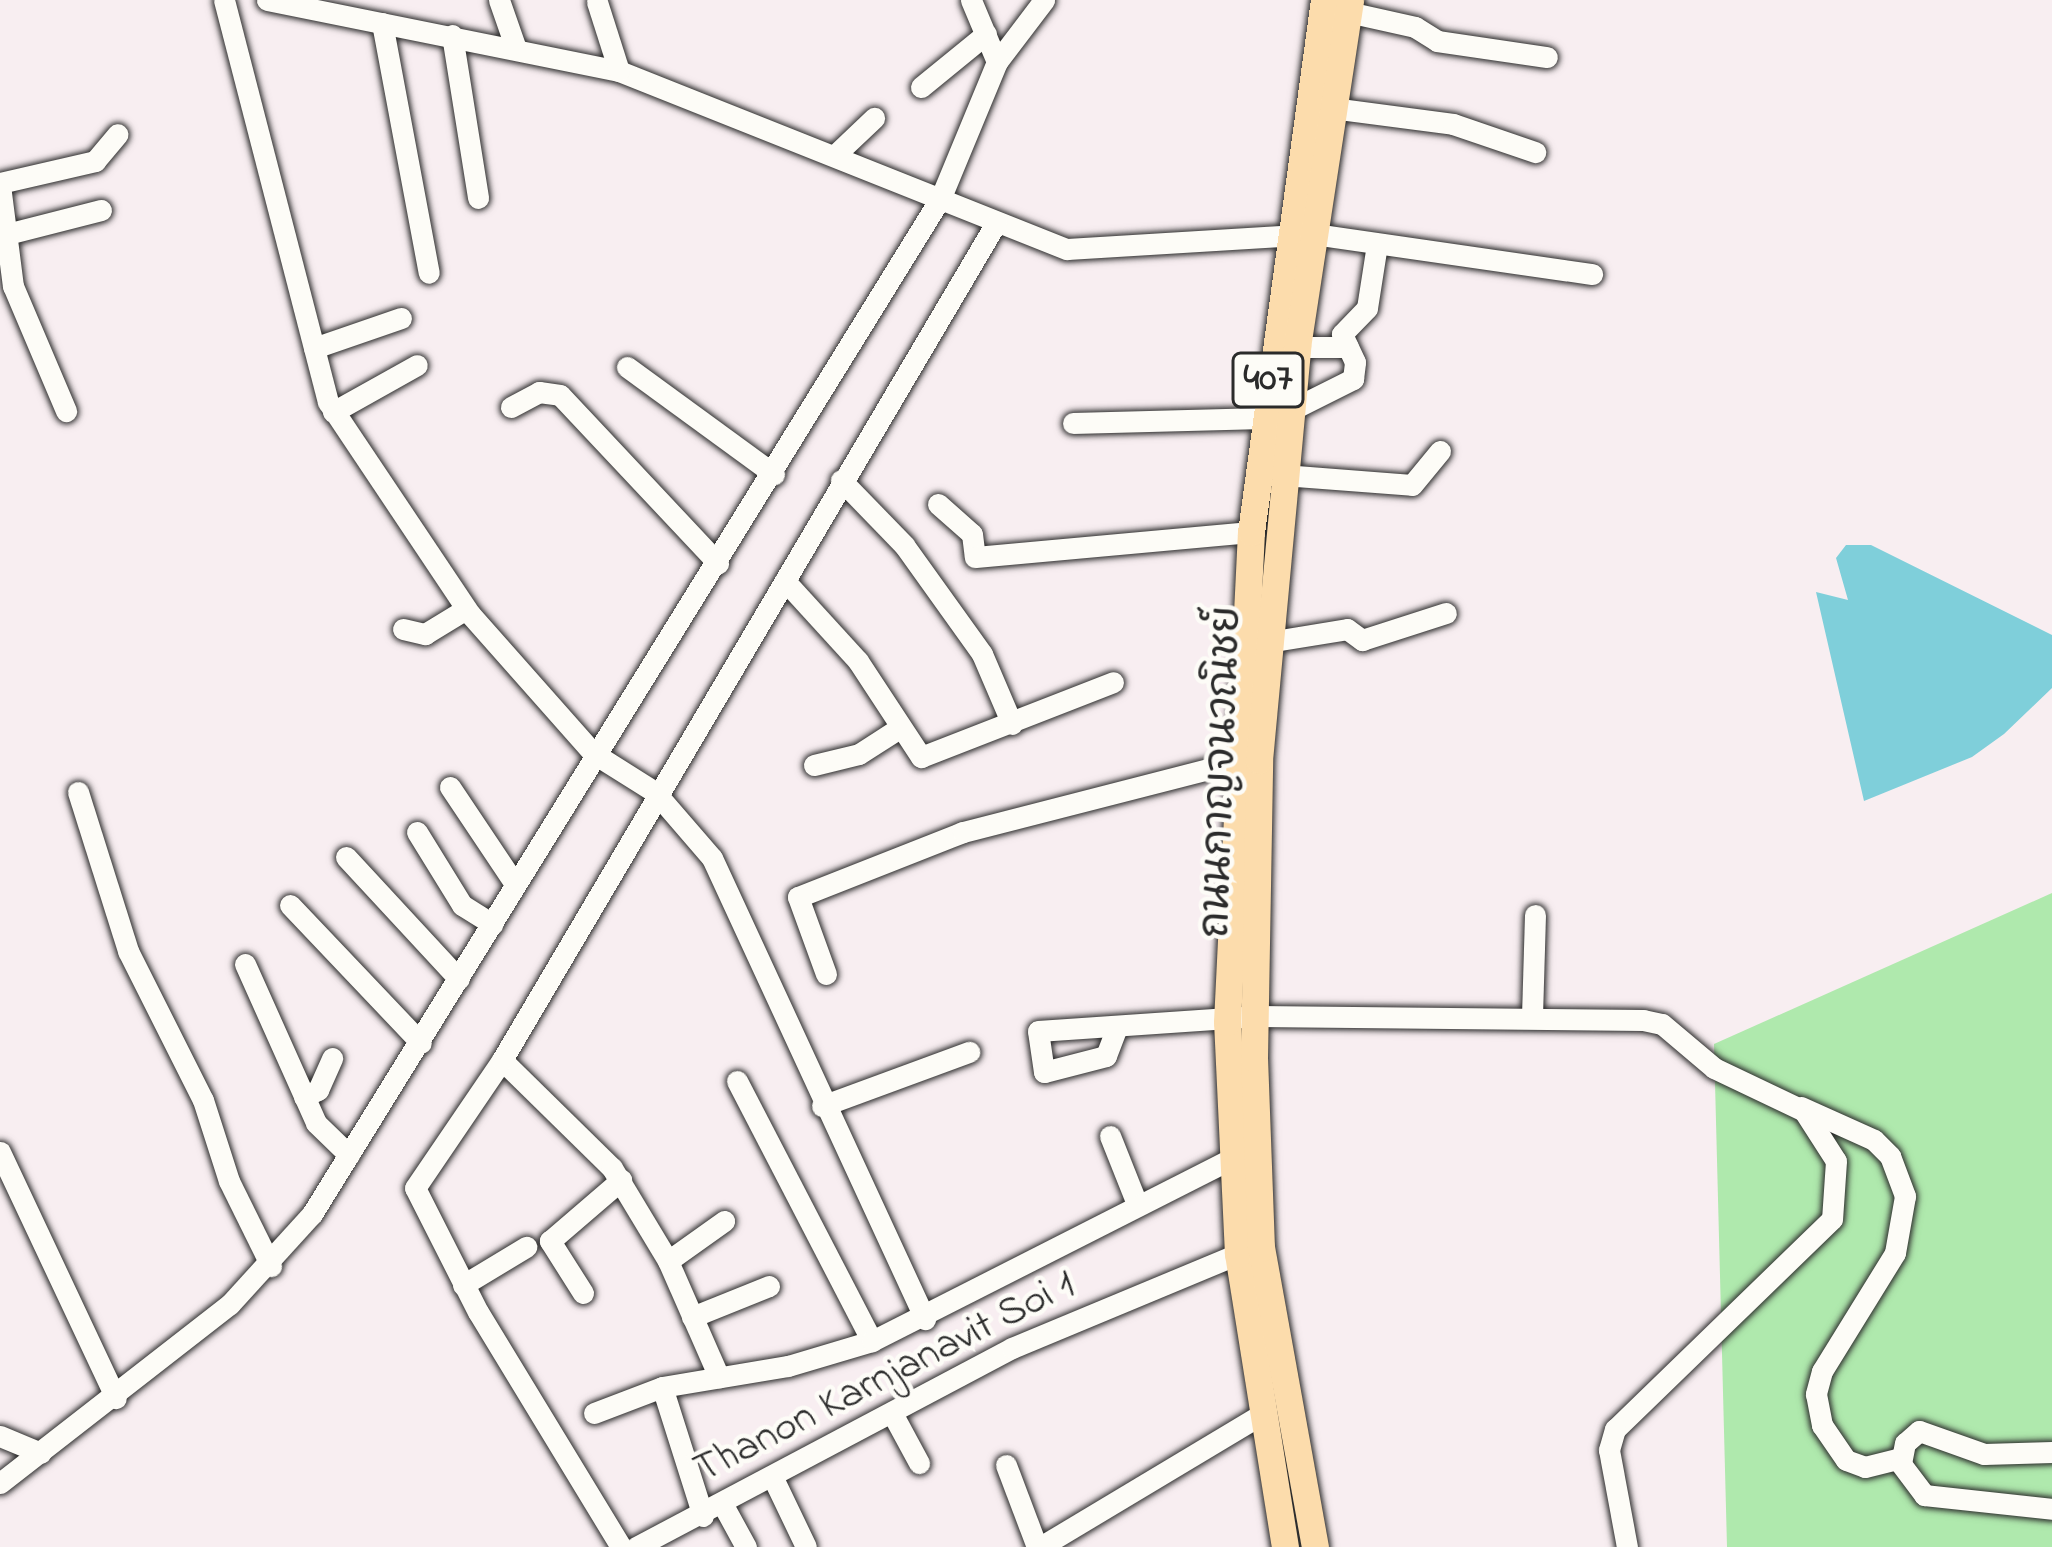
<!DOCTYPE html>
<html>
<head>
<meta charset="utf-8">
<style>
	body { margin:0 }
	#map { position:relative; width:2052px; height:1547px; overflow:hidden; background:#f8eef1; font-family:"Indie Flower","Playpen Sans Thai",sans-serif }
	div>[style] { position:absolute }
	.green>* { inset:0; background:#afe9ad }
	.water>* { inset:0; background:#7fcfda }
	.roads { filter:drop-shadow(0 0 3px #2b2b2b) drop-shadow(0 0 3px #2b2b2b) }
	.minor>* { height:21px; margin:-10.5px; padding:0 10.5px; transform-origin:10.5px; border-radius:10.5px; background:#fdfcf7 }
	.major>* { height:27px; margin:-13.5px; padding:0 13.5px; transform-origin:13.5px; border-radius:13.5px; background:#fcdcac }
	span { translate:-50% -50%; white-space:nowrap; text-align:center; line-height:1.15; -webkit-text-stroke:9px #fdfcf7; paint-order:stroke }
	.shield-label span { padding:3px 9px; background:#fdfcf7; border:3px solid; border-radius:9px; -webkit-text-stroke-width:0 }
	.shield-label { font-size:39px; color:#2b2b2b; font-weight:700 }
	.street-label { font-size:42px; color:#2b2b2b }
</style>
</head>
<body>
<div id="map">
	<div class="green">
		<i style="clip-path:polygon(2052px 893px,2052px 1547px,1727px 1547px,1714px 1044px)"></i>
	</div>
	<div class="water">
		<i style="clip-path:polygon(1846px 545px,1871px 545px,2052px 635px,2052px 688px,2004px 734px,1972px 757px,1864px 801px,1816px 592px,1848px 600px,1836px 558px)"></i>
	</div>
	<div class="roads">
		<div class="minor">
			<i style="left:224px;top:0;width:415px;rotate:75.5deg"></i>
			<i style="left:328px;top:402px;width:255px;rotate:56.2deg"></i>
			<i style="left:470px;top:614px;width:186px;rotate:48.5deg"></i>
			<i style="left:593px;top:753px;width:73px;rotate:32.2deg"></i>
			<i style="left:655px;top:792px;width:87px;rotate:49.2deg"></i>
			<i style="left:712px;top:858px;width:508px;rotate:65.2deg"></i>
			<i style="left:267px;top:0;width:359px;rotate:11.4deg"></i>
			<i style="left:619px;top:71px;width:482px;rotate:21.7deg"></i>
			<i style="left:1067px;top:249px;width:247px;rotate:-3.5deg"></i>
			<i style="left:1314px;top:234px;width:281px;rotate:8.2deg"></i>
			<i style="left:499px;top:0;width:49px;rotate:70.8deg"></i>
			<i style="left:597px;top:2px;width:72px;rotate:72.3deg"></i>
			<i style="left:1348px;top:12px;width:69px;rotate:12.6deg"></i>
			<i style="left:1415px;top:27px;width:26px;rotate:32deg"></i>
			<i style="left:1437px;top:41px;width:111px;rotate:8.3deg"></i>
			<i style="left:382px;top:23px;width:254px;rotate:79.4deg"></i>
			<i style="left:452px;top:35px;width:165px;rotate:80.9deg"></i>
			<i style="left:997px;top:62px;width:78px;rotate:-52.8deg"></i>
			<i style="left:921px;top:87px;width:84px;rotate:-39.2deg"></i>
			<i style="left:1332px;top:108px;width:122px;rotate:7.5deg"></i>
			<i style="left:1453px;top:124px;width:87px;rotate:18.9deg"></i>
			<i style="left:835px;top:155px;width:54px;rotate:-43.5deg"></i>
			<i style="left:0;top:183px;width:98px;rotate:-13deg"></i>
			<i style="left:95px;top:161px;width:35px;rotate:-50deg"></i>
			<i style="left:0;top:185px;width:102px;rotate:82.7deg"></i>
			<i style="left:13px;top:286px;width:136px;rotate:67deg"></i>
			<i style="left:7px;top:234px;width:97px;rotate:-14.3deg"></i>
			<i style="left:1297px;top:347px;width:51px"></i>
			<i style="left:314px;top:348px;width:92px;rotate:-19deg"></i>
			<i style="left:627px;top:367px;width:182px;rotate:36.1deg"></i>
			<i style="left:511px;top:407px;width:32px;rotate:-28deg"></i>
			<i style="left:539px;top:392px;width:21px;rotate:8deg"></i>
			<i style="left:560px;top:395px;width:231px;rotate:46.8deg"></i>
			<i style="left:1289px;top:411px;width:72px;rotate:-26.6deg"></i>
			<i style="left:1353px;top:379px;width:17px;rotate:-83deg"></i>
			<i style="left:1355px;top:362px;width:31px;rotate:-115deg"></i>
			<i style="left:1342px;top:334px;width:36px;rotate:-46deg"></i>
			<i style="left:1367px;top:308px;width:65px;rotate:-81.1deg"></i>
			<i style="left:333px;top:412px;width:96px;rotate:-29.2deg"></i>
			<i style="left:1073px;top:423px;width:190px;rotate:-1.5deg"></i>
			<i style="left:1283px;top:475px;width:129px;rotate:4.4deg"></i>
			<i style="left:1412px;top:485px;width:44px;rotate:-50.5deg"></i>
			<i style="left:841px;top:480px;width:91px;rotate:45.9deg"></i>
			<i style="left:904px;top:545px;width:134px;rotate:54.4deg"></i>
			<i style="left:982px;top:654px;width:76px;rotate:66.8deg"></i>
			<i style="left:938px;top:504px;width:45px;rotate:41.4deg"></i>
			<i style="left:972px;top:534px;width:23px;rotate:83deg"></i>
			<i style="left:975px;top:557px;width:277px;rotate:-5.2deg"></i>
			<i style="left:785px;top:581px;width:108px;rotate:47.6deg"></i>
			<i style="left:858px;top:661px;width:115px;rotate:56.7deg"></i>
			<i style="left:921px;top:757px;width:206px;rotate:-21.3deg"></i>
			<i style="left:403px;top:629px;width:23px;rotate:13deg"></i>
			<i style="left:425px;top:634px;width:48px;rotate:-31.4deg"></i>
			<i style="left:1268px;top:642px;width:80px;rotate:-9.3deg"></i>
			<i style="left:1347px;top:629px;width:19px;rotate:36deg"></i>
			<i style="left:1362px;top:640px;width:88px;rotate:-17.8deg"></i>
			<i style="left:814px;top:765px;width:46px;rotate:-13.7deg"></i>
			<i style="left:859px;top:754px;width:46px;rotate:-32.7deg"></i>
			<i style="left:450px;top:787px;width:117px;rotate:56.2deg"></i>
			<i style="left:78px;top:792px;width:167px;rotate:72.5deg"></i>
			<i style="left:128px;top:951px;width:167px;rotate:63.3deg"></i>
			<i style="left:203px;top:1100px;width:85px;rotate:72.2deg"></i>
			<i style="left:229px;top:1181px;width:95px;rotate:63.7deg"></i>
			<i style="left:417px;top:832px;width:86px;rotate:58.3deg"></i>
			<i style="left:462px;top:905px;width:36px;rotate:32deg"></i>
			<i style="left:346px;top:857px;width:166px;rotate:47.2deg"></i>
			<i style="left:290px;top:905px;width:190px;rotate:46.5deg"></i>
			<i style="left:245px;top:964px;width:174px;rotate:65.9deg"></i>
			<i style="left:316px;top:1123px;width:46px;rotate:44.1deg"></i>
			<i style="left:826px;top:974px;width:82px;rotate:-110deg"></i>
			<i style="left:798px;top:897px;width:177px;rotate:-21.5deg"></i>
			<i style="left:963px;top:832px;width:281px;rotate:-14.4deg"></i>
			<i style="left:1532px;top:1016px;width:101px;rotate:-88.3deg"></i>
			<i style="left:1117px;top:1027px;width:31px;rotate:111deg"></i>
			<i style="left:1106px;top:1056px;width:64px;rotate:165.5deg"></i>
			<i style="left:1044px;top:1072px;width:41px;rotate:-98.3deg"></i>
			<i style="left:1038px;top:1031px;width:220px;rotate:-3.9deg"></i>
			<i style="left:1257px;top:1016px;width:386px;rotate:0.6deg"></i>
			<i style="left:1643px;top:1020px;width:19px;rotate:12deg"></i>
			<i style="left:1662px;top:1024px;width:68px;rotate:40.2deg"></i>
			<i style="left:1714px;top:1068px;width:100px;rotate:25.5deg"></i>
			<i style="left:1804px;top:1111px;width:59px;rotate:57.4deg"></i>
			<i style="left:1836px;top:1161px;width:58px;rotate:93.9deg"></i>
			<i style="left:1832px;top:1219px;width:302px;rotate:135.9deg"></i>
			<i style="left:1615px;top:1429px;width:22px;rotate:106deg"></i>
			<i style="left:1609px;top:1450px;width:99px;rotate:79.5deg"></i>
			<i style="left:502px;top:1060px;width:154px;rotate:44.5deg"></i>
			<i style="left:612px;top:1168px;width:109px;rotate:58.9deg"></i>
			<i style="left:668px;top:1261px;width:127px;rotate:66.3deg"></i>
			<i style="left:737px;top:1081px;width:293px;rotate:62.6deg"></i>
			<i style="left:304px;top:1097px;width:16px;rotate:-27deg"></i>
			<i style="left:318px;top:1090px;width:35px;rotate:-66deg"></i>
			<i style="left:822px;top:1106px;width:157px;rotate:-20.2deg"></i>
			<i style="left:1801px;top:1107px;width:80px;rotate:24.3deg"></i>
			<i style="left:1874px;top:1140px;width:23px;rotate:45deg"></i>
			<i style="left:1890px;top:1156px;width:43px;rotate:69.4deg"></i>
			<i style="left:1905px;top:1196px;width:58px;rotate:100deg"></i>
			<i style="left:1895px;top:1253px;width:139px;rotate:121.7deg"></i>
			<i style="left:1822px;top:1371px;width:24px;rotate:105deg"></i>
			<i style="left:1816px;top:1394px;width:32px;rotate:79deg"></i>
			<i style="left:1822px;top:1425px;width:42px;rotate:55.6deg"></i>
			<i style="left:1846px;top:1460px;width:20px;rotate:20deg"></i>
			<i style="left:1865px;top:1467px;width:37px;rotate:-14deg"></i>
			<i style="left:1110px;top:1136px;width:73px;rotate:68.3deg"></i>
			<i style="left:0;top:1152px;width:272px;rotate:64.8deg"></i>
			<i style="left:668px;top:1261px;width:69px;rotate:-35.5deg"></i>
			<i style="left:463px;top:1285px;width:74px;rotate:-31.1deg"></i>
			<i style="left:583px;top:1293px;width:62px;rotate:-122.4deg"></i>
			<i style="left:550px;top:1241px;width:94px;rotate:-40.7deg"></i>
			<i style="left:692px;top:1317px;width:83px;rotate:-21.9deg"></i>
			<i style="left:594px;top:1413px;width:73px;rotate:-20.9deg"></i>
			<i style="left:892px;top:1413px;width:57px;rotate:61.6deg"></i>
			<i style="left:0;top:1436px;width:44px;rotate:22.5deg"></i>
			<i style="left:2052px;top:1452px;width:68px;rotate:178.3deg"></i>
			<i style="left:1984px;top:1454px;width:69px;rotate:-160.5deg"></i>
			<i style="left:1919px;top:1431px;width:18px;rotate:139deg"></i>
			<i style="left:1905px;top:1443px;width:21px;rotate:101deg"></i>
			<i style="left:1901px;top:1464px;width:39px;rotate:53deg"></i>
			<i style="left:1924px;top:1495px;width:129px;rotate:6.2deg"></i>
			<i style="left:1006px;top:1465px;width:88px;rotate:69.3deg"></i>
			<i style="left:773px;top:1478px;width:76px;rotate:64.4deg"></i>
			<i style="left:0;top:1483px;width:291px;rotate:-37.9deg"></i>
			<i style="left:230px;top:1304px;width:122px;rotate:-47.7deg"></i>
			<i style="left:312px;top:1214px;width:1196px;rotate:-58.26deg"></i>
			<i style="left:941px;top:197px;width:146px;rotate:-67.5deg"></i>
			<i style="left:997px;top:62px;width:67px;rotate:-112.8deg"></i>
			<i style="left:723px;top:1505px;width:48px;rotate:61.3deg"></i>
			<i style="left:703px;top:1516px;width:135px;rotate:-107.6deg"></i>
			<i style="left:662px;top:1387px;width:128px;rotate:-9.5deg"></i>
			<i style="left:788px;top:1366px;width:88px;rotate:-16.6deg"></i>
			<i style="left:872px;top:1341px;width:402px;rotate:-26.9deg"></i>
			<i style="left:621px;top:1547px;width:275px;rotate:-121.3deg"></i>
			<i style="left:478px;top:1312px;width:139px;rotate:-116.9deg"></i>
			<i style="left:415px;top:1188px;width:155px;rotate:-55.8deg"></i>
			<i style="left:502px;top:1060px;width:972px;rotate:-59.45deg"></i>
			<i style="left:636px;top:1547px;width:425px;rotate:-27.9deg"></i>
			<i style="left:1012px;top:1348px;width:245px;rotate:-22.6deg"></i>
			<i style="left:1040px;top:1547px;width:259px;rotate:-30.9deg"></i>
		</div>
		<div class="major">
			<i style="left:1285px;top:1547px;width:297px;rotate:-99.1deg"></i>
			<i style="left:1238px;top:1254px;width:232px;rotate:-92.7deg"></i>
			<i style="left:1227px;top:1022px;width:491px;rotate:-87.2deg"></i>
			<i style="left:1251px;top:532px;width:537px;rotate:-82.19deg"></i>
			<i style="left:1315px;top:1547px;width:304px;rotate:-100.2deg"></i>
			<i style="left:1261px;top:1248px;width:190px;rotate:-92.1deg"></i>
			<i style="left:1254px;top:1058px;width:298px;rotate:-89deg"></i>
			<i style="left:1259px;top:760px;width:415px;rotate:-84.7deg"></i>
			<i style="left:1297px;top:347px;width:351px;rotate:-81.3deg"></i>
		</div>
	</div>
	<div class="shield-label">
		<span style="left:1268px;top:380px">407</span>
	</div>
	<div class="street-label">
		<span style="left:1223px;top:772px;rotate:-88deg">ถนนกาญจนวณิชย์</span>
		<span style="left:885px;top:1378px;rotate:-27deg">Thanon Karnjanavit Soi 1</span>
	</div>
</div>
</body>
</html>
